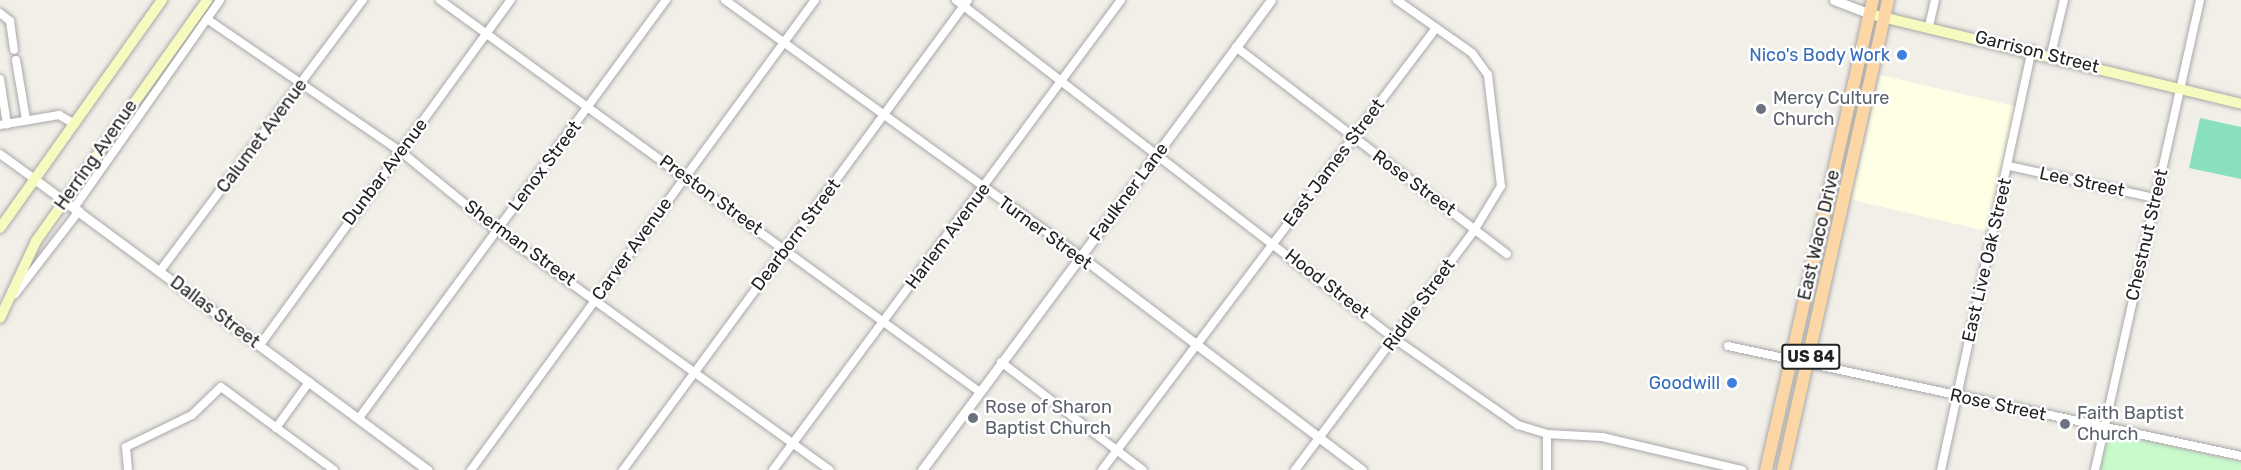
<!DOCTYPE html>
<html>
<head>
<meta charset="utf-8">
<style>
	body { margin:0 }
	#map { position:relative; width:2241px; height:470px; overflow:hidden; background:#f2efe9; font-family:Rubik,sans-serif }
	div>[style] { position:absolute }
	.education>* { inset:0; background:#ffffe5; transform-origin:0 0 }
	.park>* { inset:0; background:#c8facc }
	.pitch>* { inset:0; background:#88e0be }
	.roads { filter:drop-shadow(0 0 2px #a9a9a9) drop-shadow(0 0 2px #a9a9a9) }
	.minor>* { height:8px; margin:-4px; padding:0 4px; transform-origin:4px; border-radius:4px; background:#fff }
	.tertiary>* { height:9px; margin:-4.5px; padding:0 4.5px; transform-origin:4.5px; border-radius:4.5px; background:#fff }
	.secondary>* { height:10px; margin:-5px; padding:0 5px; transform-origin:5px; border-radius:5px; background:#f7fabf }
	.primary>* { height:12px; margin:-6px; padding:0 6px; transform-origin:6px; border-radius:6px; background:#fcd6a4 }
	.dots>* { width:16px; height:16px; translate:-50% -50%; box-sizing:border-box; border:3px solid #fff; border-radius:50% }
	span { translate:-50% -50%; white-space:nowrap; text-align:center; line-height:1.15; -webkit-text-stroke:5px #fff; paint-order:stroke }
	.shield-label span { padding:2px 4px; background:#fff; border:2px solid; border-radius:4px; -webkit-text-stroke-width:0 }
	.shield-label { font-size:16px; color:#222; font-weight:700 }
	.street-label { font-size:18px; color:#222 }
	.shop-label { font-size:18px; color:#366cbe }
	.right { translate:-100% -50%; text-align:right }
	.worship-label { font-size:18px; color:#5b616d }
	.left { translate:0 -50%; text-align:left }
</style>
</head>
<body>
<div id="map">
	<div class="education">
		<i style="left:1880px;top:75px;width:140px;height:128px;rotate:13deg"></i>
	</div>
	<div class="park">
		<i style="clip-path:polygon(2107px 431px,2241px 462px,2241px 470px,2098px 470px)"></i>
	</div>
	<div class="pitch">
		<i style="clip-path:polygon(2200px 118px,2241px 127px,2241px 179px,2189px 168px)"></i>
	</div>
	<div class="roads">
		<div class="minor">
			<i style="left:440px;top:0;width:667px;rotate:35.98deg"></i>
			<i style="left:725px;top:0;width:438px;rotate:35.8deg"></i>
			<i style="left:956px;top:0;width:555px;rotate:37.68deg"></i>
			<i style="left:1395px;top:339px;width:150px;rotate:35deg"></i>
			<i style="left:1518px;top:425px;width:30px;rotate:17deg"></i>
			<i style="left:1547px;top:434px;width:55px;rotate:3.1deg"></i>
			<i style="left:1602px;top:437px;width:144px;rotate:13.3deg"></i>
			<i style="left:0;top:13px;width:13px;rotate:39deg"></i>
			<i style="left:10px;top:21px;width:29px;rotate:82deg"></i>
			<i style="left:207px;top:19px;width:234px;rotate:34.4deg"></i>
			<i style="left:400px;top:151px;width:125px;rotate:39.2deg"></i>
			<i style="left:497px;top:230px;width:410px;rotate:35.8deg"></i>
			<i style="left:1929px;top:26px;width:27px;rotate:-77deg"></i>
			<i style="left:1236px;top:47px;width:341px;rotate:37.4deg"></i>
			<i style="left:2051px;top:54px;width:56px;rotate:-76.5deg"></i>
			<i style="left:16px;top:60px;width:60px;rotate:80.4deg"></i>
			<i style="left:0;top:79px;width:46px;rotate:81.2deg"></i>
			<i style="left:0;top:125px;width:60px;rotate:-9.6deg"></i>
			<i style="left:59px;top:115px;width:16px;rotate:30deg"></i>
			<i style="left:0;top:154px;width:41px;rotate:36deg"></i>
			<i style="left:2009px;top:166px;width:149px;rotate:12.4deg"></i>
			<i style="left:74px;top:208px;width:254px;rotate:-54.9deg"></i>
			<i style="left:160px;top:271px;width:339px;rotate:-53.2deg"></i>
			<i style="left:15px;top:294px;width:105px;rotate:-52.4deg"></i>
			<i style="left:260px;top:345px;width:427px;rotate:-54deg"></i>
			<i style="left:1728px;top:346px;width:525px;rotate:12.1deg"></i>
			<i style="left:1001px;top:362px;width:178px;rotate:37.3deg"></i>
			<i style="left:359px;top:418px;width:519px;rotate:-53.7deg"></i>
			<i style="left:276px;top:428px;width:57px;rotate:-54.3deg"></i>
			<i style="left:128px;top:470px;width:23px;rotate:-95deg"></i>
			<i style="left:126px;top:447px;width:73px;rotate:-25.9deg"></i>
			<i style="left:192px;top:415px;width:40px;rotate:-44deg"></i>
			<i style="left:221px;top:387px;width:140px;rotate:36.3deg"></i>
			<i style="left:471px;top:470px;width:582px;rotate:-53.8deg"></i>
			<i style="left:623px;top:470px;width:583px;rotate:-53.72deg"></i>
			<i style="left:773px;top:470px;width:585px;rotate:-53.48deg"></i>
			<i style="left:1102px;top:470px;width:554px;rotate:-52.92deg"></i>
			<i style="left:1295px;top:470px;width:301px;rotate:-53.2deg"></i>
			<i style="left:1475px;top:229px;width:50px;rotate:-58.8deg"></i>
			<i style="left:1501px;top:186px;width:112px;rotate:-96.7deg"></i>
			<i style="left:1488px;top:75px;width:27px;rotate:-126deg"></i>
			<i style="left:1472px;top:53px;width:92px;rotate:-144.8deg"></i>
			<i style="left:1547px;top:470px;width:36px;rotate:-90deg"></i>
			<i style="left:1941px;top:470px;width:430px;rotate:-77.8deg"></i>
			<i style="left:2095px;top:470px;width:482px;rotate:-77.4deg"></i>
		</div>
		<div class="tertiary">
			<i style="left:1834px;top:0;width:39px;rotate:21deg"></i>
			<i style="left:33px;top:178px;width:491px;rotate:36.5deg"></i>
			<i style="left:1080px;top:256px;width:354px;rotate:37.2deg"></i>
			<i style="left:922px;top:470px;width:585px;rotate:-53.4deg"></i>
		</div>
		<div class="secondary">
			<i style="left:1870px;top:14px;width:382px;rotate:13.6deg"></i>
			<i style="left:0;top:228px;width:280px;rotate:-54.6deg"></i>
			<i style="left:0;top:318px;width:85px;rotate:-64.9deg"></i>
			<i style="left:36px;top:241px;width:296px;rotate:-54.6deg"></i>
		</div>
		<div class="primary">
			<i style="left:1766px;top:470px;width:482px;rotate:-77.2deg"></i>
			<i style="left:1783px;top:470px;width:482px;rotate:-77.4deg"></i>
		</div>
	</div>
	<div class="dots">
		<i style="left:1902px;top:55px;background:#3f7fe0"></i>
		<i style="left:1761px;top:109px;background:#6b7280"></i>
		<i style="left:1732px;top:383px;background:#3f7fe0"></i>
		<i style="left:973px;top:418px;background:#6b7280"></i>
		<i style="left:2065px;top:424px;background:#6b7280"></i>
	</div>
	<div class="shield-label">
		<span style="left:1811px;top:357px">US 84</span>
	</div>
	<div class="street-label">
		<span style="left:2037px;top:52px;rotate:14deg">Garrison Street</span>
		<span style="left:262px;top:136px;rotate:-53deg">Calumet Avenue</span>
		<span style="left:96px;top:155px;rotate:-55deg">Herring Avenue</span>
		<span style="left:1334px;top:163px;rotate:-53deg">East James Street</span>
		<span style="left:545px;top:166px;rotate:-53deg">Lenox Street</span>
		<span style="left:385px;top:172px;rotate:-53deg">Dunbar Avenue</span>
		<span style="left:2082px;top:182px;rotate:12deg">Lee Street</span>
		<span style="left:1414px;top:183px;rotate:36deg">Rose Street</span>
		<span style="left:1129px;top:192px;rotate:-53deg">Faulkner Lane</span>
		<span style="left:711px;top:195px;rotate:36deg">Preston Street</span>
		<span style="left:1045px;top:233px;rotate:36deg">Turner Street</span>
		<span style="left:796px;top:235px;rotate:-53deg">Dearborn Street</span>
		<span style="left:1819px;top:235px;rotate:-77deg">East Waco Drive</span>
		<span style="left:2147px;top:235px;rotate:-77deg">Chestnut Street</span>
		<span style="left:948px;top:236px;rotate:-53deg">Harlem Avenue</span>
		<span style="left:520px;top:243px;rotate:36deg">Sherman Street</span>
		<span style="left:632px;top:249px;rotate:-54deg">Carver Avenue</span>
		<span style="left:1987px;top:260px;rotate:-77deg">East Live Oak Street</span>
		<span style="left:1327px;top:284px;rotate:38deg">Hood Street</span>
		<span style="left:1419px;top:305px;rotate:-54deg">Riddle Street</span>
		<span style="left:215px;top:312px;rotate:37deg">Dallas Street</span>
		<span style="left:1998px;top:405px;rotate:12deg">Rose Street</span>
	</div>
	<div class="shop-label">
		<span class="right" style="left:1890px;top:55px">Nico's Body Work</span>
		<span class="right" style="left:1720px;top:383px">Goodwill</span>
	</div>
	<div class="worship-label">
		<span class="left" style="left:1773px;top:109px">Mercy Culture<br>Church</span>
		<span class="left" style="left:985px;top:418px">Rose of Sharon<br>Baptist Church</span>
		<span class="left" style="left:2077px;top:424px">Faith Baptist<br>Church</span>
	</div>
</div>
</body>
</html>
